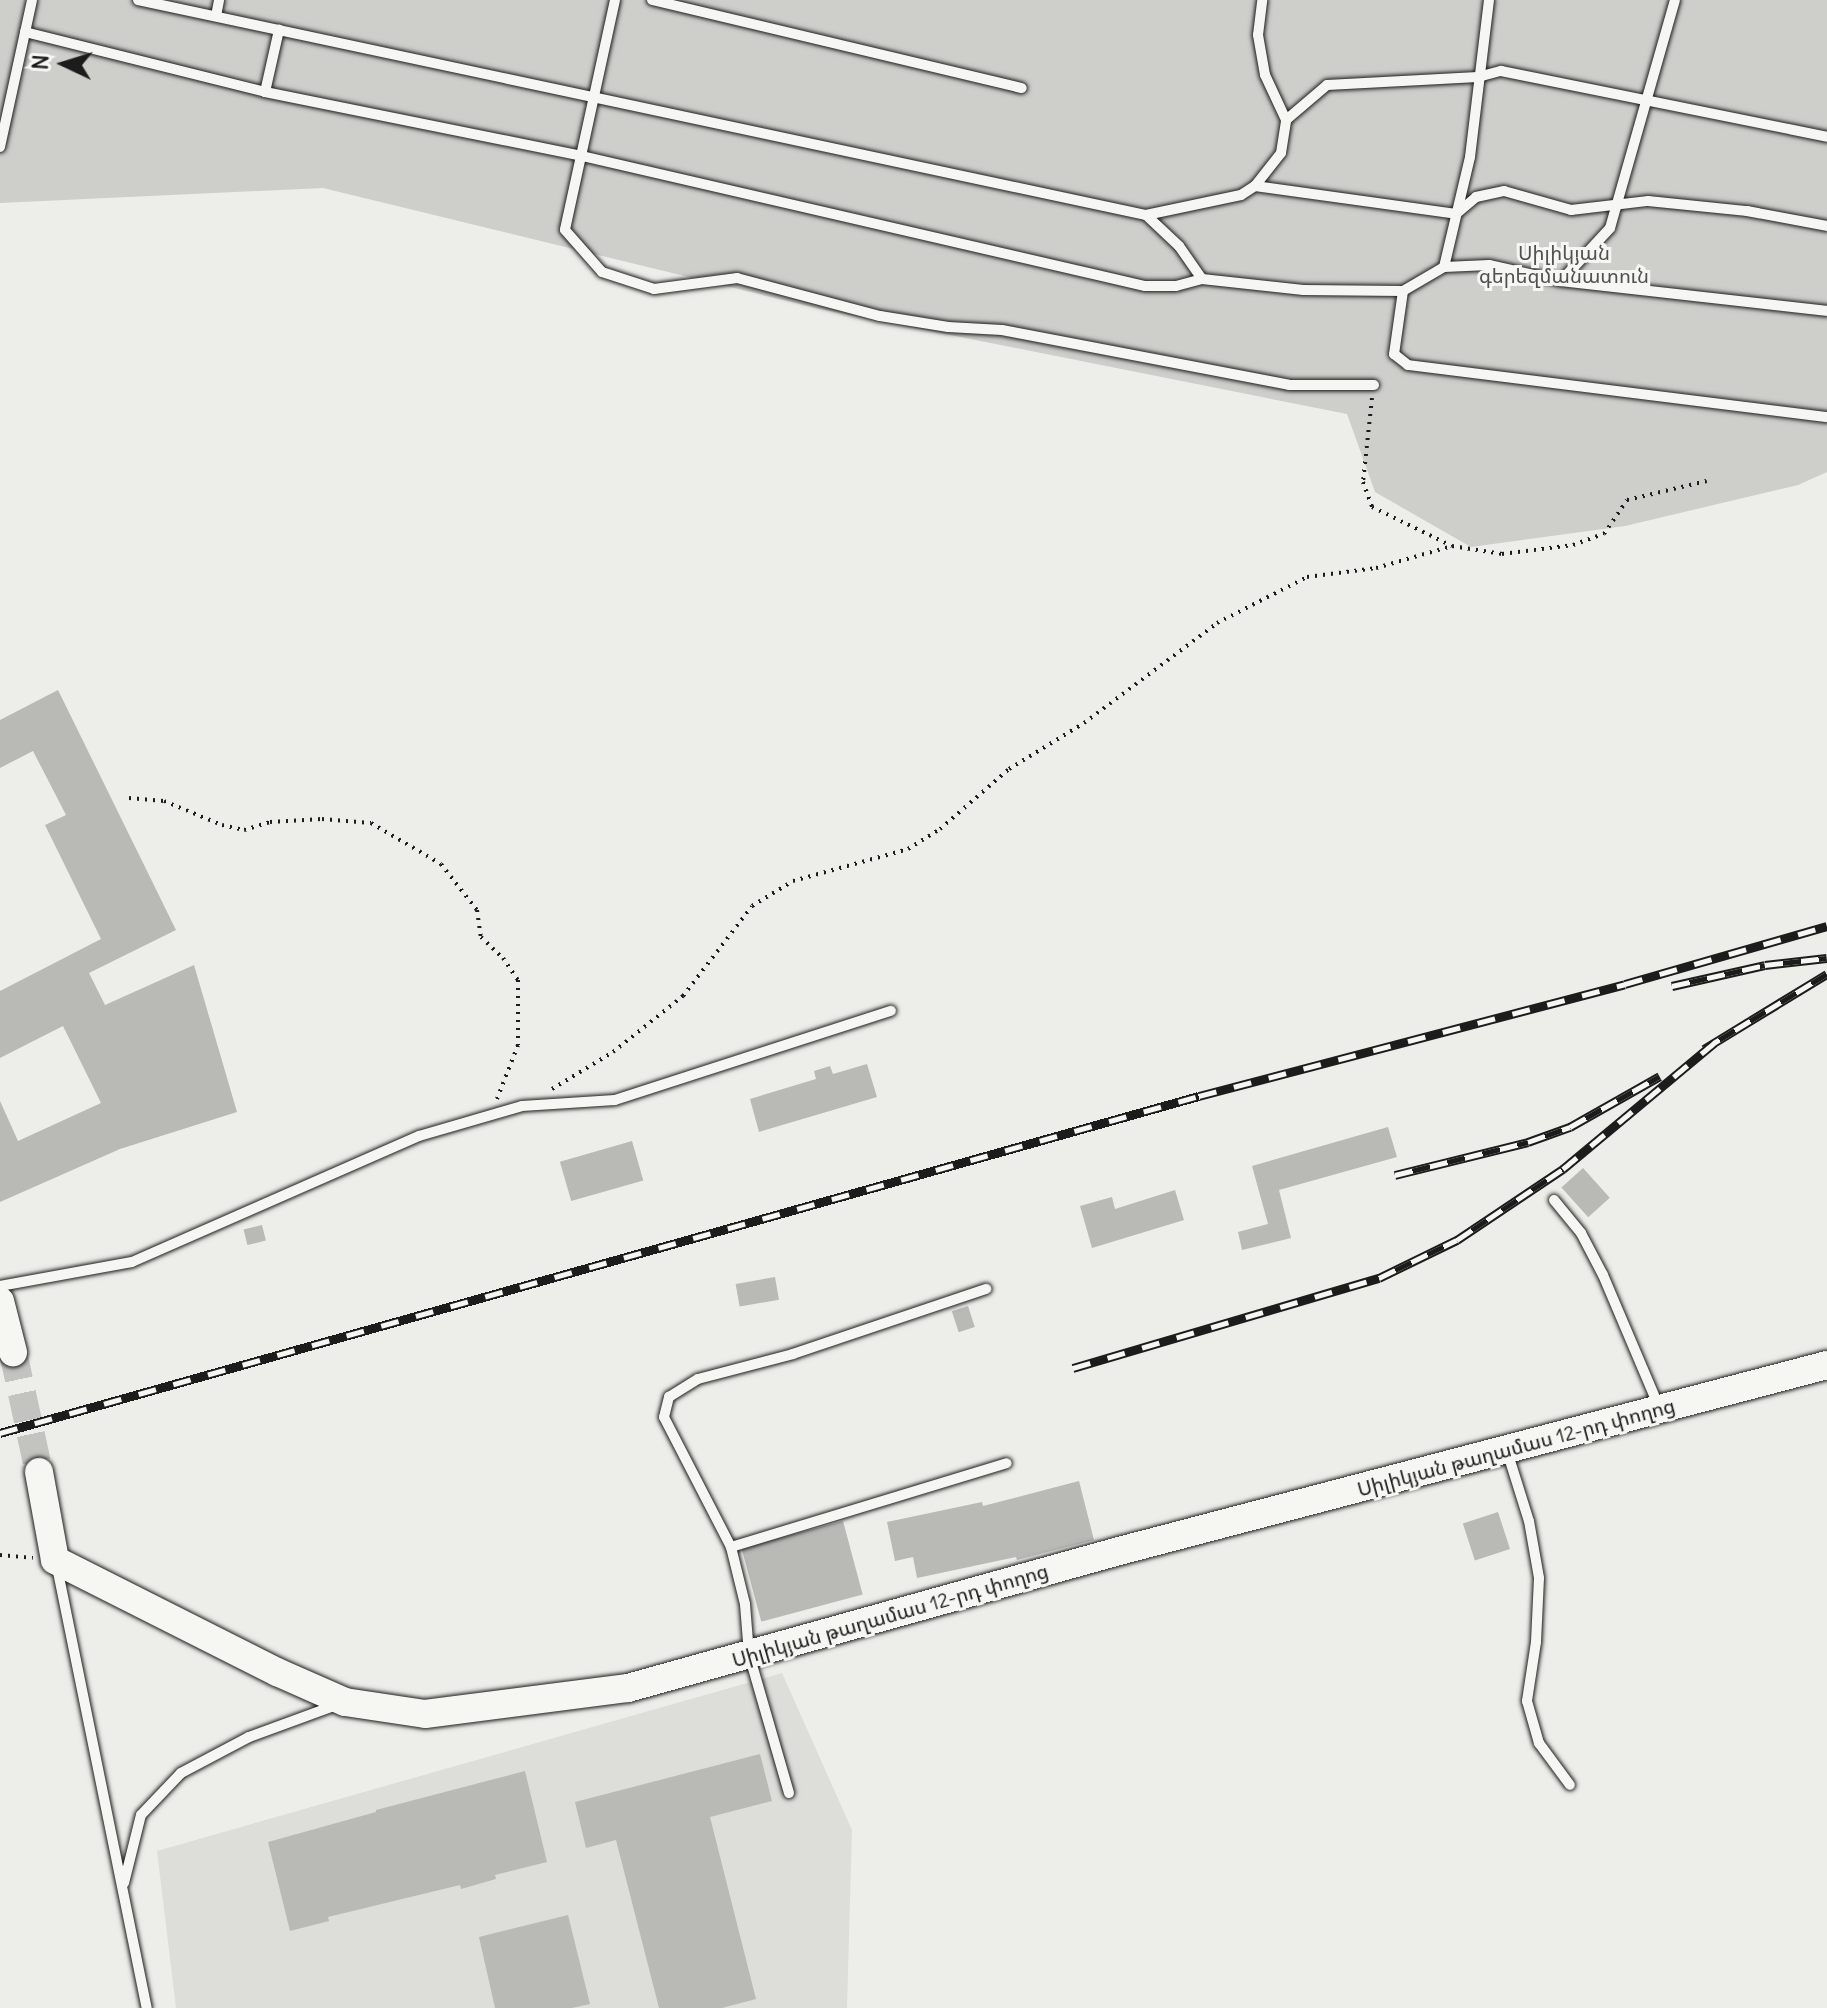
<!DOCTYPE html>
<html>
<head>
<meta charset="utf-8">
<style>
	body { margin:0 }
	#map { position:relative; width:1827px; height:2008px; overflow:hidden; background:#edede9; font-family:Delius,"Noto Sans Armenian",sans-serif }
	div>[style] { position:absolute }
	.built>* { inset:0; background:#ddddda }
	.green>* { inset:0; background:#cececb }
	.building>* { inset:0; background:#b9b9b6; transform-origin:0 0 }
	.secondary-tunnel>* { height:28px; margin-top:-14px; transform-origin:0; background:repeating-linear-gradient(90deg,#c3c3c0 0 28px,transparent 0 42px) }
	.path>* { height:4px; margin-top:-2px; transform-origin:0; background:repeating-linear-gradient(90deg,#1c1c1c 0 2px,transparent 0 8px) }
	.roads { filter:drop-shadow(0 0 2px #1c1c1c) drop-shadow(0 0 2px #1c1c1c) }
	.service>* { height:10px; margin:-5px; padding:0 5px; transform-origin:5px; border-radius:5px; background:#f6f6f2 }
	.secondary>* { height:28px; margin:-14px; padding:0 14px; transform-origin:14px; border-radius:14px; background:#f6f6f2 }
	.rail>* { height:9px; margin-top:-4.5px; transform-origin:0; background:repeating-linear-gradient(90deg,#f6f6f2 0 18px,#1c1c1c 0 36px); box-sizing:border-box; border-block:2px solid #1c1c1c }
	span { translate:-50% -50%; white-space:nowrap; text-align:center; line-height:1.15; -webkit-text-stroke:6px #f6f6f2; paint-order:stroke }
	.park-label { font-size:20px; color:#515151 }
	.street-label { font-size:20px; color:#1c1c1c }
	.north { position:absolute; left:24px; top:24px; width:80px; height:80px; -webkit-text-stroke:6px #f6f6f2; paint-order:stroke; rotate:274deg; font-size:22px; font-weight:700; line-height:32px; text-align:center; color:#1c1c1c }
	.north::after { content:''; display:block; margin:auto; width:28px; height:36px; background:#1c1c1c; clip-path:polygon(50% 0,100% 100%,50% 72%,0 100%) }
</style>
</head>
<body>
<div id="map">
	<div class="built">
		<i style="clip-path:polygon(782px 1673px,852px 1830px,847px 2008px,176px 2008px,157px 1851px)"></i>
	</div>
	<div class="green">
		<i style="clip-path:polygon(0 0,1827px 0,1827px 472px,1798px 485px,1625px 526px,1471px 547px,1375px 492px,1347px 414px,820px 309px,323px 188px,0 203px)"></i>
	</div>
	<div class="building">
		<i style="clip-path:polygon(58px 690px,176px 930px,89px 973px,105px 1005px,194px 965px,237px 1112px,120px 1149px,0 1202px,0 1101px,18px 1141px,101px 1103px,63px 1026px,0 1058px,0 991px,101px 939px,45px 825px,66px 815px,33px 751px,0 768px,0 720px)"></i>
		<i style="clip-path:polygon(867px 1064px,877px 1097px,759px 1132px,750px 1099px,816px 1079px,814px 1071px,830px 1066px,833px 1074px)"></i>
		<i style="clip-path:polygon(1388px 1127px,1397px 1157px,1279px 1190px,1291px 1238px,1242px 1250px,1238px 1232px,1268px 1224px,1252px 1166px)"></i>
		<i style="left:632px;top:1141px;width:41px;height:75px;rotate:74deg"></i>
		<i style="left:1583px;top:1168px;width:40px;height:29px;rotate:48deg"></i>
		<i style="clip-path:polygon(1175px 1190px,1184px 1220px,1092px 1248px,1080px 1206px,1112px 1197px,1115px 1209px)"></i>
		<i style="left:262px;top:1225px;width:16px;height:19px;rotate:76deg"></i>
		<i style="left:775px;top:1277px;width:23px;height:40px;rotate:80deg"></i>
		<i style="left:968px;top:1306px;width:22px;height:17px;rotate:72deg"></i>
		<i style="clip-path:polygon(1079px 1481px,1094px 1540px,1017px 1560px,1016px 1557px,917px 1578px,913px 1557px,895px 1561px,887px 1522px,982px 1502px,983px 1506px)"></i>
		<i style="left:1498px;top:1512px;width:39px;height:37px;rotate:72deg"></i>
		<i style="left:843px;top:1521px;width:76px;height:105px;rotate:75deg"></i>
		<i style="clip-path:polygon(760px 1754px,772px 1801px,710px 1817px,756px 1999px,722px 2008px,659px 2008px,616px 1840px,586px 1848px,575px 1802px)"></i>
		<i style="clip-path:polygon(525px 1771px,547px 1862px,495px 1875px,496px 1879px,461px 1889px,460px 1885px,328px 1917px,329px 1921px,290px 1931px,268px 1842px,376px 1812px,376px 1810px)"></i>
		<i style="clip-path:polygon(568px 1915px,590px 2004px,572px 2008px,495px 2008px,479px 1937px)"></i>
	</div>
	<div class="secondary-tunnel">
		<i style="left:13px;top:1352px;width:123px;rotate:77.8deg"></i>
	</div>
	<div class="path">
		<i style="left:1372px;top:398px;width:84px;rotate:96.1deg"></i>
		<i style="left:1363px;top:482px;width:27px;rotate:70deg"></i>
		<i style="left:1372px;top:507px;width:89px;rotate:26deg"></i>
		<i style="left:1452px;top:546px;width:51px;rotate:9.1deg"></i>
		<i style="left:1502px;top:554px;width:72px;rotate:-7.2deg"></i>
		<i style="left:1573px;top:545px;width:33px;rotate:-20deg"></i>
		<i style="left:1604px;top:534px;width:41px;rotate:-55.9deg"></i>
		<i style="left:1627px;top:500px;width:82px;rotate:-13.4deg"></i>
		<i style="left:129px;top:798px;width:35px;rotate:5deg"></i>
		<i style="left:164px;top:801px;width:63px;rotate:22.5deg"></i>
		<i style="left:222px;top:825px;width:23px;rotate:13deg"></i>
		<i style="left:244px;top:830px;width:27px;rotate:-17deg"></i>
		<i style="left:270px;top:822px;width:52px;rotate:-3.3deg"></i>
		<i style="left:322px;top:819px;width:49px;rotate:4.7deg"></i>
		<i style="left:371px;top:823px;width:81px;rotate:30.4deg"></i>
		<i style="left:441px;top:864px;width:58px;rotate:52deg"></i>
		<i style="left:477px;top:910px;width:27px;rotate:82deg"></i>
		<i style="left:481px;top:937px;width:30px;rotate:44deg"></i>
		<i style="left:503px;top:958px;width:27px;rotate:56deg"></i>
		<i style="left:518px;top:980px;width:65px;rotate:90deg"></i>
		<i style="left:518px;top:1045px;width:58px;rotate:111.3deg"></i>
		<i style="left:552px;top:1089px;width:71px;rotate:-31.2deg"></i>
		<i style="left:613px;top:1052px;width:90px;rotate:-38.7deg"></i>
		<i style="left:683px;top:996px;width:113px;rotate:-52.5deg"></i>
		<i style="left:752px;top:906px;width:48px;rotate:-31.4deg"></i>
		<i style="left:793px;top:881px;width:119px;rotate:-15.5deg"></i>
		<i style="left:908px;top:849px;width:38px;rotate:-32deg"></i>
		<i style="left:940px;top:829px;width:91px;rotate:-41deg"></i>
		<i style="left:1009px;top:769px;width:88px;rotate:-31.5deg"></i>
		<i style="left:1084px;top:723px;width:166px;rotate:-36.9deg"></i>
		<i style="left:1217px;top:623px;width:101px;rotate:-27.1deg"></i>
		<i style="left:1307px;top:577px;width:70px;rotate:-7.4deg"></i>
		<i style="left:1376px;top:568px;width:79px;rotate:-16.1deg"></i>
		<i style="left:0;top:1555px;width:33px;rotate:5deg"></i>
	</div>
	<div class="roads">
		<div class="service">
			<i style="left:138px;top:0;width:1031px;rotate:12.04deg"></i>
			<i style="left:615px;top:0;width:235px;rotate:102.3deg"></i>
			<i style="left:565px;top:230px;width:56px;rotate:48.6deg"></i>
			<i style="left:602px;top:272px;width:55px;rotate:18.1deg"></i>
			<i style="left:654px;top:289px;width:84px;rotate:-7.5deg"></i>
			<i style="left:737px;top:278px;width:148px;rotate:14.9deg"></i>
			<i style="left:880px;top:316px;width:69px;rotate:9.2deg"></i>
			<i style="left:948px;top:327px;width:54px;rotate:3.2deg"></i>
			<i style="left:1002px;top:330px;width:292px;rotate:10.8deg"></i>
			<i style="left:1289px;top:385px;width:85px"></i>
			<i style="left:652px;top:0;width:380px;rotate:13.4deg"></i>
			<i style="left:216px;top:16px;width:16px;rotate:-79deg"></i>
			<i style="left:25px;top:32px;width:247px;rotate:14deg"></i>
			<i style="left:265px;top:92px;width:323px;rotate:11.4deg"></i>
			<i style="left:582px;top:156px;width:578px;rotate:13deg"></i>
			<i style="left:1145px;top:286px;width:31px"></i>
			<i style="left:1176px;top:286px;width:27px;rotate:-15deg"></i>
			<i style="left:1202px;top:279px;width:102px;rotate:6.2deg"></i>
			<i style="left:1303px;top:290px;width:100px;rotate:0.6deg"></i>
			<i style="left:1403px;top:291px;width:48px;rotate:-30.3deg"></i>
			<i style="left:1444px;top:267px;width:45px;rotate:-2.5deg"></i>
			<i style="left:1489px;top:265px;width:74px;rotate:12.5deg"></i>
			<i style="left:1561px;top:281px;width:268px;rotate:6.4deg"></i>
			<i style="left:265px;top:92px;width:64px;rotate:-77.3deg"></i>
			<i style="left:1286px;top:120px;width:54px;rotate:-40.5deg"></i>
			<i style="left:1327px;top:85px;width:151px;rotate:-3deg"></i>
			<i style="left:1478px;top:77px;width:24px;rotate:-15deg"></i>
			<i style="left:1501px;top:71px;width:333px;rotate:11.4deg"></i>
			<i style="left:0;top:147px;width:150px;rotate:-77.7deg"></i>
			<i style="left:1255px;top:186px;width:203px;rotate:7.9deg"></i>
			<i style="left:1456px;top:214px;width:26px;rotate:-40deg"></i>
			<i style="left:1476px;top:197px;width:29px;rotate:-12deg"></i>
			<i style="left:1504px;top:191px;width:70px;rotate:15.8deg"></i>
			<i style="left:1571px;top:210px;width:78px;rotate:-6.7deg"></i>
			<i style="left:1648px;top:201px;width:100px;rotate:5.8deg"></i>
			<i style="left:1747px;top:211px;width:81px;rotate:10.6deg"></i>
			<i style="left:1444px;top:267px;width:113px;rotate:-76.7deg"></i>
			<i style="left:1470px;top:157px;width:158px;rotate:-83.1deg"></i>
			<i style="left:1202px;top:279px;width:40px;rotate:-124.9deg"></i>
			<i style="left:1179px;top:246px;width:45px;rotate:-136.8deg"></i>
			<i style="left:1146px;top:215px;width:97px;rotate:-11.9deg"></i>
			<i style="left:1241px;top:195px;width:17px;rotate:-33deg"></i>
			<i style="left:1255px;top:186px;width:42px;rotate:-51.8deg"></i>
			<i style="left:1281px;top:153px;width:33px;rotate:-81deg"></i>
			<i style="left:1286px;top:120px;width:50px;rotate:-115deg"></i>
			<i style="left:1265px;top:75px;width:41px;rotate:-99.9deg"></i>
			<i style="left:1258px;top:35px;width:35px;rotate:-83deg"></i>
			<i style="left:1561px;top:281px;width:72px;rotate:-47.2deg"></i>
			<i style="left:1610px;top:228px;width:237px;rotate:-74.1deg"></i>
			<i style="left:1403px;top:291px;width:64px;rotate:98.1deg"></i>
			<i style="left:1394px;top:354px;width:18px;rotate:38deg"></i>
			<i style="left:1408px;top:365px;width:422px;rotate:7.1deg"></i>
			<i style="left:1554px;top:1200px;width:43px;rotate:50.7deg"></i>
			<i style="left:1581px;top:1233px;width:47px;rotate:62.4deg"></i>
			<i style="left:1603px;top:1275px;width:143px;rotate:67deg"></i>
			<i style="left:0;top:1286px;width:134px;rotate:-10.3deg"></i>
			<i style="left:132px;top:1262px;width:313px;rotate:-23.7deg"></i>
			<i style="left:419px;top:1136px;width:107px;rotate:-16.2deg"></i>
			<i style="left:522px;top:1106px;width:93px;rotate:-3.7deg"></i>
			<i style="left:615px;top:1100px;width:290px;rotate:-17.9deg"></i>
			<i style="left:1507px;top:1451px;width:73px;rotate:72.6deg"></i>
			<i style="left:1529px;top:1521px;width:58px;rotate:80deg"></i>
			<i style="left:1539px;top:1578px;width:64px;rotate:92.7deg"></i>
			<i style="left:1536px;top:1642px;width:60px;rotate:98.7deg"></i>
			<i style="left:1527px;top:1701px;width:44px;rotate:74.1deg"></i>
			<i style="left:1539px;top:1743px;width:52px;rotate:53.6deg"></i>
			<i style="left:731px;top:1547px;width:146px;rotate:-117.3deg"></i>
			<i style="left:664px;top:1417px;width:21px;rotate:-76deg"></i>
			<i style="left:669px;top:1397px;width:34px;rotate:-32deg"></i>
			<i style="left:698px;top:1379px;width:98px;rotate:-14.7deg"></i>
			<i style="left:793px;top:1354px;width:204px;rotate:-18.6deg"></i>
			<i style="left:57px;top:1567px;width:450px;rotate:78.5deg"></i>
			<i style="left:789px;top:1793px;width:145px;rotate:-106.1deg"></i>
			<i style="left:749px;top:1654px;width:50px;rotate:-94.6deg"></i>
			<i style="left:745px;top:1604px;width:59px;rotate:-103.8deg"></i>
			<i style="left:731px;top:1547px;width:288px;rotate:-16.9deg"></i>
			<i style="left:124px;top:1883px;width:70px;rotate:-76deg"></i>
			<i style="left:141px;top:1815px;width:58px;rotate:-46.4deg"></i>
			<i style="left:181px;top:1773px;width:77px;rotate:-27.9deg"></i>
			<i style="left:249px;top:1737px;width:96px;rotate:-20.1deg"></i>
		</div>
		<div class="secondary">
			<i style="left:0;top:1301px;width:53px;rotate:75.7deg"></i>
			<i style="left:39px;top:1472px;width:89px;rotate:79.7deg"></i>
			<i style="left:55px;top:1560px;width:249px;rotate:26.8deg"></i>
			<i style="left:277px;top:1672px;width:74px;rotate:23.8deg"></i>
			<i style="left:345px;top:1702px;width:81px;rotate:8.5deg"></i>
			<i style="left:425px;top:1714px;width:205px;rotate:-7.3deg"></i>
			<i style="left:628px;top:1688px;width:510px;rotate:-15.59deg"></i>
			<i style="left:1119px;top:1551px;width:732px;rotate:-14.72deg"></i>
		</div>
	</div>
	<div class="rail">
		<i style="left:1672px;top:986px;width:95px;rotate:-12.7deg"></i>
		<i style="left:1765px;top:965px;width:62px;rotate:-6.4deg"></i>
		<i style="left:1704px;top:1049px;width:144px;rotate:-31.4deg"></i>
		<i style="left:1395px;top:1175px;width:137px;rotate:-13.9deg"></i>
		<i style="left:1528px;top:1142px;width:45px;rotate:-19.7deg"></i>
		<i style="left:1570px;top:1127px;width:103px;rotate:-29.5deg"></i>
		<i style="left:1073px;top:1368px;width:319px;rotate:-16.4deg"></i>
		<i style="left:1379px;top:1278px;width:87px;rotate:-26deg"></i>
		<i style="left:1457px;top:1240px;width:128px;rotate:-33.8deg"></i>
		<i style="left:1563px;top:1169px;width:197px;rotate:-39.8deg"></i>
		<i style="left:0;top:1433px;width:1245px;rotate:-15.7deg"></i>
		<i style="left:1199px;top:1096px;width:440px;rotate:-14.7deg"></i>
		<i style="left:1625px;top:984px;width:210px;rotate:-16deg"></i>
	</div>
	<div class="park-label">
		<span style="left:1564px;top:264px">Սիլիկյան<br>գերեզմանատուն</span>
	</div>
	<div class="street-label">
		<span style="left:1516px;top:1447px;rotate:-15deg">Սիլիկյան թաղամաս 12-րդ փողոց</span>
		<span style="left:890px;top:1615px;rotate:-16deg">Սիլիկյան թաղամաս 12-րդ փողոց</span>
	</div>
	<div class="north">N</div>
</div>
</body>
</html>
